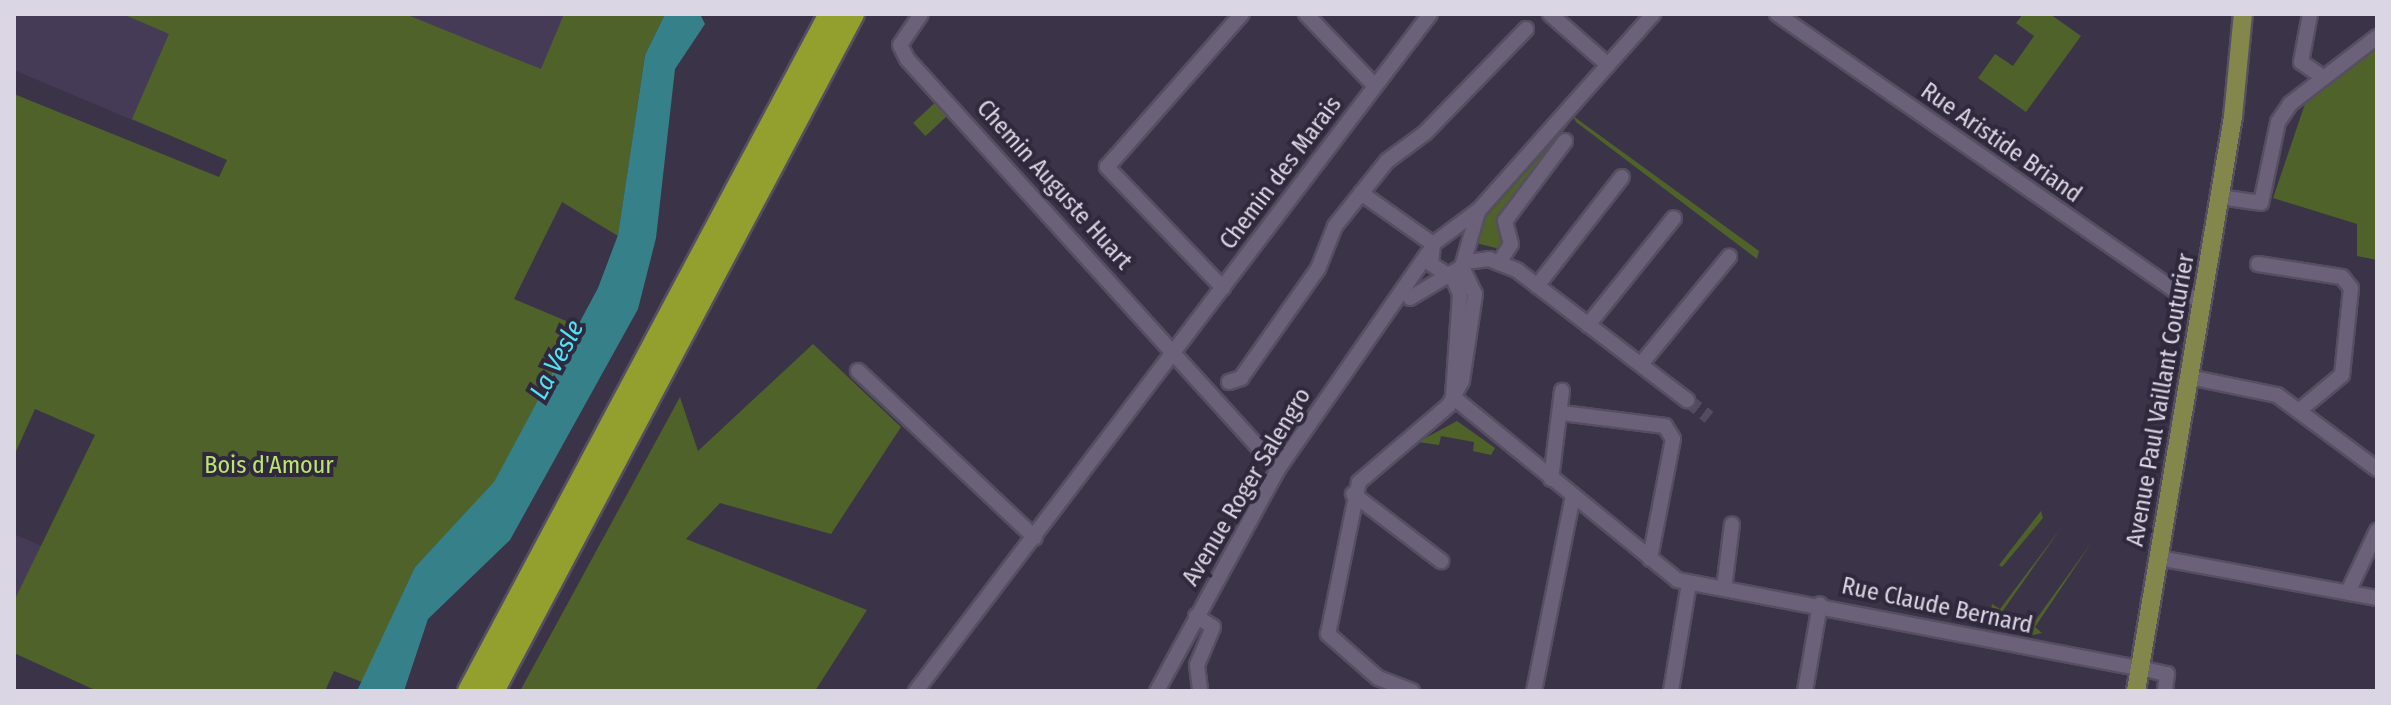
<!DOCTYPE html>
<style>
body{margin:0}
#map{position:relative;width:2391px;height:705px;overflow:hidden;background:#3b3348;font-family:"Fira Sans Condensed",sans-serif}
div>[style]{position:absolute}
.built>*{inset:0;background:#463b57}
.green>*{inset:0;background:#4f6229;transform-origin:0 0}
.water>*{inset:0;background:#368089}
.minor-tunnel>*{height:14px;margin-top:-7px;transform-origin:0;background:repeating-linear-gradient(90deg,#534b5f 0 14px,transparent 0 21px)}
.roads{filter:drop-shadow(2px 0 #564f61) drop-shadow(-2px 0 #564f61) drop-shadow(0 2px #564f61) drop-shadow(0 -2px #564f61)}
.minor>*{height:14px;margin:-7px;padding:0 7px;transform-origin:7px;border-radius:7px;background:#6b627a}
.major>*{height:18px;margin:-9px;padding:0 9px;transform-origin:9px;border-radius:9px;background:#84874c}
.highway>*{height:22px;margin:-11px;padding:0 11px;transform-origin:11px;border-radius:11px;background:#94a02e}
span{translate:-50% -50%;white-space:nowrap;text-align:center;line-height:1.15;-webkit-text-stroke:8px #30293e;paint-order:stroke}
.street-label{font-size:24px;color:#dbd6e4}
.park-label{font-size:24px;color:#bbe56f}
.water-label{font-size:26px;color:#52e2f3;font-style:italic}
.frame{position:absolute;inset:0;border:16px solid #dbd6e4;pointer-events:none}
</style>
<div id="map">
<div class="built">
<i style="clip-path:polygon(14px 14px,289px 14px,198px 49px,163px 133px,14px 70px)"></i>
<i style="clip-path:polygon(395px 14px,585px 14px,541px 74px)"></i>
<i style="clip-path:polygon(14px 534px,55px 552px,14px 646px)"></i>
</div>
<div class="green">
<i style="clip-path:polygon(123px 14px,405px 14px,541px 69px,564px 14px,665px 14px,645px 55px,618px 236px,562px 202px,514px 299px,578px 326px,494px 483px,415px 567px,362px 682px,334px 671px,325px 691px,97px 691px,14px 653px,14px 601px,95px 435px,35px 409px,14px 456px,14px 94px,219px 177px,227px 160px,132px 119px,169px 34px)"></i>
<i style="clip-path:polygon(2023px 14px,2050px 14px,2081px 36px,2026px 112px,1978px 78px,1995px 54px,2013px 66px,2034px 36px,2016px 23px)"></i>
<i style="clip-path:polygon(2377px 46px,2377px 260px,2357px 256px,2357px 224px,2273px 198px,2307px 98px)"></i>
<i style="left:941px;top:97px;width:18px;height:38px;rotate:47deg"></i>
<i style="clip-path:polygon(1573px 116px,1759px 251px,1757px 259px,1576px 122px)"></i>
<i style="clip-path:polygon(1571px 121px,1502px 213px,1504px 250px,1476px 243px,1479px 225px)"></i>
<i style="clip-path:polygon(813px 344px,901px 427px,831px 534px,720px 503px,686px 539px,867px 610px,815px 691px,520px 691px,680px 397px,698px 451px)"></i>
<i style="clip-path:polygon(1457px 421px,1495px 448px,1491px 455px,1473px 451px,1474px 442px,1441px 436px,1439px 445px,1418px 442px)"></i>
<i style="clip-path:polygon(2041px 511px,2043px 518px,2002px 567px,1999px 565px)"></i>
<i style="clip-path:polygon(2061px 528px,2002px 612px,2011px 618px,1990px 616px,1992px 604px,2000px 609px)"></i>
<i style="clip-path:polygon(2092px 542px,2035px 627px,2042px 633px,2028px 636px,2020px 626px,2025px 620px,2032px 625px)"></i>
</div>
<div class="water">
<i style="clip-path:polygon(665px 14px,700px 14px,705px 24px,675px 69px,656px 238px,638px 309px,510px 540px,428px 619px,404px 691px,357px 691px,415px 567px,494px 482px,598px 288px,618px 235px,645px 55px)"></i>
</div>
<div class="minor-tunnel">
<i style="left:1687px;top:400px;width:28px;rotate:38deg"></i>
</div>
<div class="roads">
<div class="minor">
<i style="left:921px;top:14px;width:37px;rotate:124deg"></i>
<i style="left:900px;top:45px;width:16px;rotate:63deg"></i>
<i style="left:907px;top:59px;width:553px;rotate:47.86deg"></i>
<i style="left:1306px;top:14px;width:98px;rotate:46.2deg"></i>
<i style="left:1550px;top:14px;width:77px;rotate:41.3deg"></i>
<i style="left:1777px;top:14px;width:492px;rotate:34.8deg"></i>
<i style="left:2181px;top:295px;width:22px;rotate:10deg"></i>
<i style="left:2310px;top:14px;width:49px;rotate:100.6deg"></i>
<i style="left:2301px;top:62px;width:28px;rotate:35deg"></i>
<i style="left:1361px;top:193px;width:88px;rotate:35.3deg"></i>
<i style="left:2220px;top:197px;width:41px;rotate:8.3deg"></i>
<i style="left:2261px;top:203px;width:83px;rotate:-78.1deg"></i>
<i style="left:2278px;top:122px;width:22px;rotate:-56deg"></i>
<i style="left:2290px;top:104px;width:110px;rotate:-37.6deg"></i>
<i style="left:1465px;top:262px;width:24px;rotate:-7deg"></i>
<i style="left:1489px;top:259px;width:31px;rotate:22deg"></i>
<i style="left:1518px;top:271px;width:213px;rotate:37.4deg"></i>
<i style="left:1499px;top:263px;width:22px;rotate:-58deg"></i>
<i style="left:1511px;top:244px;width:24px;rotate:-105deg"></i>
<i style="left:1505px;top:221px;width:100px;rotate:-53.1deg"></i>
<i style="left:2258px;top:264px;width:85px;rotate:8.8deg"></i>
<i style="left:2342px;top:277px;width:14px;rotate:51deg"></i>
<i style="left:2351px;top:288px;width:87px;rotate:95.9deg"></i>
<i style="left:2342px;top:375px;width:55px;rotate:140.2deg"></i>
<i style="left:1451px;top:273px;width:23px;rotate:67deg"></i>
<i style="left:1460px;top:294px;width:103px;rotate:93.9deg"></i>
<i style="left:1453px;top:397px;width:289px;rotate:39.2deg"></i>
<i style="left:1677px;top:580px;width:471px;rotate:10.8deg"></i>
<i style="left:2140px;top:668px;width:28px;rotate:13deg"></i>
<i style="left:2167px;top:674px;width:17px;rotate:97deg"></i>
<i style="left:1446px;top:274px;width:18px;rotate:-146deg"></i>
<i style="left:1431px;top:264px;width:20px;rotate:-84deg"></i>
<i style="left:1433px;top:244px;width:59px;rotate:-36.7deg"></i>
<i style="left:1480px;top:209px;width:261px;rotate:-48.4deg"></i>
<i style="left:1537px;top:286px;width:138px;rotate:-52.1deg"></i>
<i style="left:1223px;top:288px;width:168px;rotate:-133.8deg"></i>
<i style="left:1107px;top:167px;width:204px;rotate:-48.6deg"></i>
<i style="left:1410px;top:298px;width:61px;rotate:-30.8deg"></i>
<i style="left:1462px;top:267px;width:57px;rotate:-73.8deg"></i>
<i style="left:1588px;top:325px;width:137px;rotate:-51.2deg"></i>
<i style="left:1641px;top:364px;width:139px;rotate:-50.6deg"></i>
<i style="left:858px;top:371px;width:243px;rotate:43.3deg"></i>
<i style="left:2189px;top:377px;width:90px;rotate:11.6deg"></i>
<i style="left:2277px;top:395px;width:124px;rotate:36.5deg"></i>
<i style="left:1229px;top:382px;width:13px;rotate:-18deg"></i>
<i style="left:1241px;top:378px;width:133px;rotate:-54.8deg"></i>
<i style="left:1318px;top:269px;width:46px;rotate:-68.4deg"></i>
<i style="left:1335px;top:226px;width:83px;rotate:-51.3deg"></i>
<i style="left:1387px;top:161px;width:47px;rotate:-36.4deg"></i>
<i style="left:1425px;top:133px;width:145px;rotate:-45.8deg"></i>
<i style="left:1562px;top:413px;width:104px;rotate:7.2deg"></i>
<i style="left:1665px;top:426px;width:15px;rotate:58deg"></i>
<i style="left:1673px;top:439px;width:122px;rotate:100.9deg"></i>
<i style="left:1551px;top:479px;width:89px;rotate:-82.9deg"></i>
<i style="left:1353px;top:494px;width:111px;rotate:37.3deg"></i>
<i style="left:2159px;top:558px;width:222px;rotate:10.4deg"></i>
<i style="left:1724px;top:589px;width:65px;rotate:-83deg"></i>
<i style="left:2348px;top:592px;width:68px;rotate:-64.6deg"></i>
<i style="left:1196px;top:616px;width:20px;rotate:33deg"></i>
<i style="left:1213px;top:627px;width:41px;rotate:112.8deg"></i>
<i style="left:1197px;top:665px;width:26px;rotate:83deg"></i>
<i style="left:916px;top:691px;width:850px;rotate:-52.79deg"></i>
<i style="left:1157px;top:691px;width:253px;rotate:-61.4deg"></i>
<i style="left:1278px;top:469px;width:264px;rotate:-55.2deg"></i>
<i style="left:1412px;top:691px;width:36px;rotate:-159deg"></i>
<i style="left:1378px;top:678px;width:67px;rotate:-138.7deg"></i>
<i style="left:1328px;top:634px;width:155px;rotate:-78.5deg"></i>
<i style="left:1359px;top:482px;width:118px;rotate:-40.5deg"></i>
<i style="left:1449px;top:405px;width:27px;rotate:-62deg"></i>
<i style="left:1462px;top:381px;width:88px;rotate:-81.5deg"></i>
<i style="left:1475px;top:294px;width:30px;rotate:-116deg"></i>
<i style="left:1534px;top:691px;width:199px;rotate:-78.7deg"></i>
<i style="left:1671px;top:691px;width:109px;rotate:-80.5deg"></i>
<i style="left:1805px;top:691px;width:88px;rotate:-80.2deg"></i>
</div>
<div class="major">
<i style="left:2136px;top:691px;width:582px;rotate:-80.41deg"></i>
<i style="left:2233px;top:117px;width:103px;rotate:-84.5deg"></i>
</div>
<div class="highway">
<i style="left:469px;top:691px;width:767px;rotate:-61.93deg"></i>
<i style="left:493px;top:691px;width:767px;rotate:-62deg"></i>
</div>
</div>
<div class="street-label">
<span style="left:2001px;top:143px;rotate:35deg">Rue Aristide Briand</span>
<span style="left:1281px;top:173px;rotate:-53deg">Chemin des Marais</span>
<span style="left:1054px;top:185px;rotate:48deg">Chemin Auguste Huart</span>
<span style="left:2161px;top:400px;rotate:-80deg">Avenue Paul Vaillant Couturier</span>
<span style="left:1247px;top:487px;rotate:-59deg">Avenue Roger Salengro</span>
<span style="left:1937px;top:606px;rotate:12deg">Rue Claude Bernard</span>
</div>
<div class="park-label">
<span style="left:269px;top:466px">Bois d'Amour</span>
</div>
<div class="water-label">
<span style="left:557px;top:360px;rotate:-62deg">La Vesle</span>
</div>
<div class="frame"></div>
</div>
